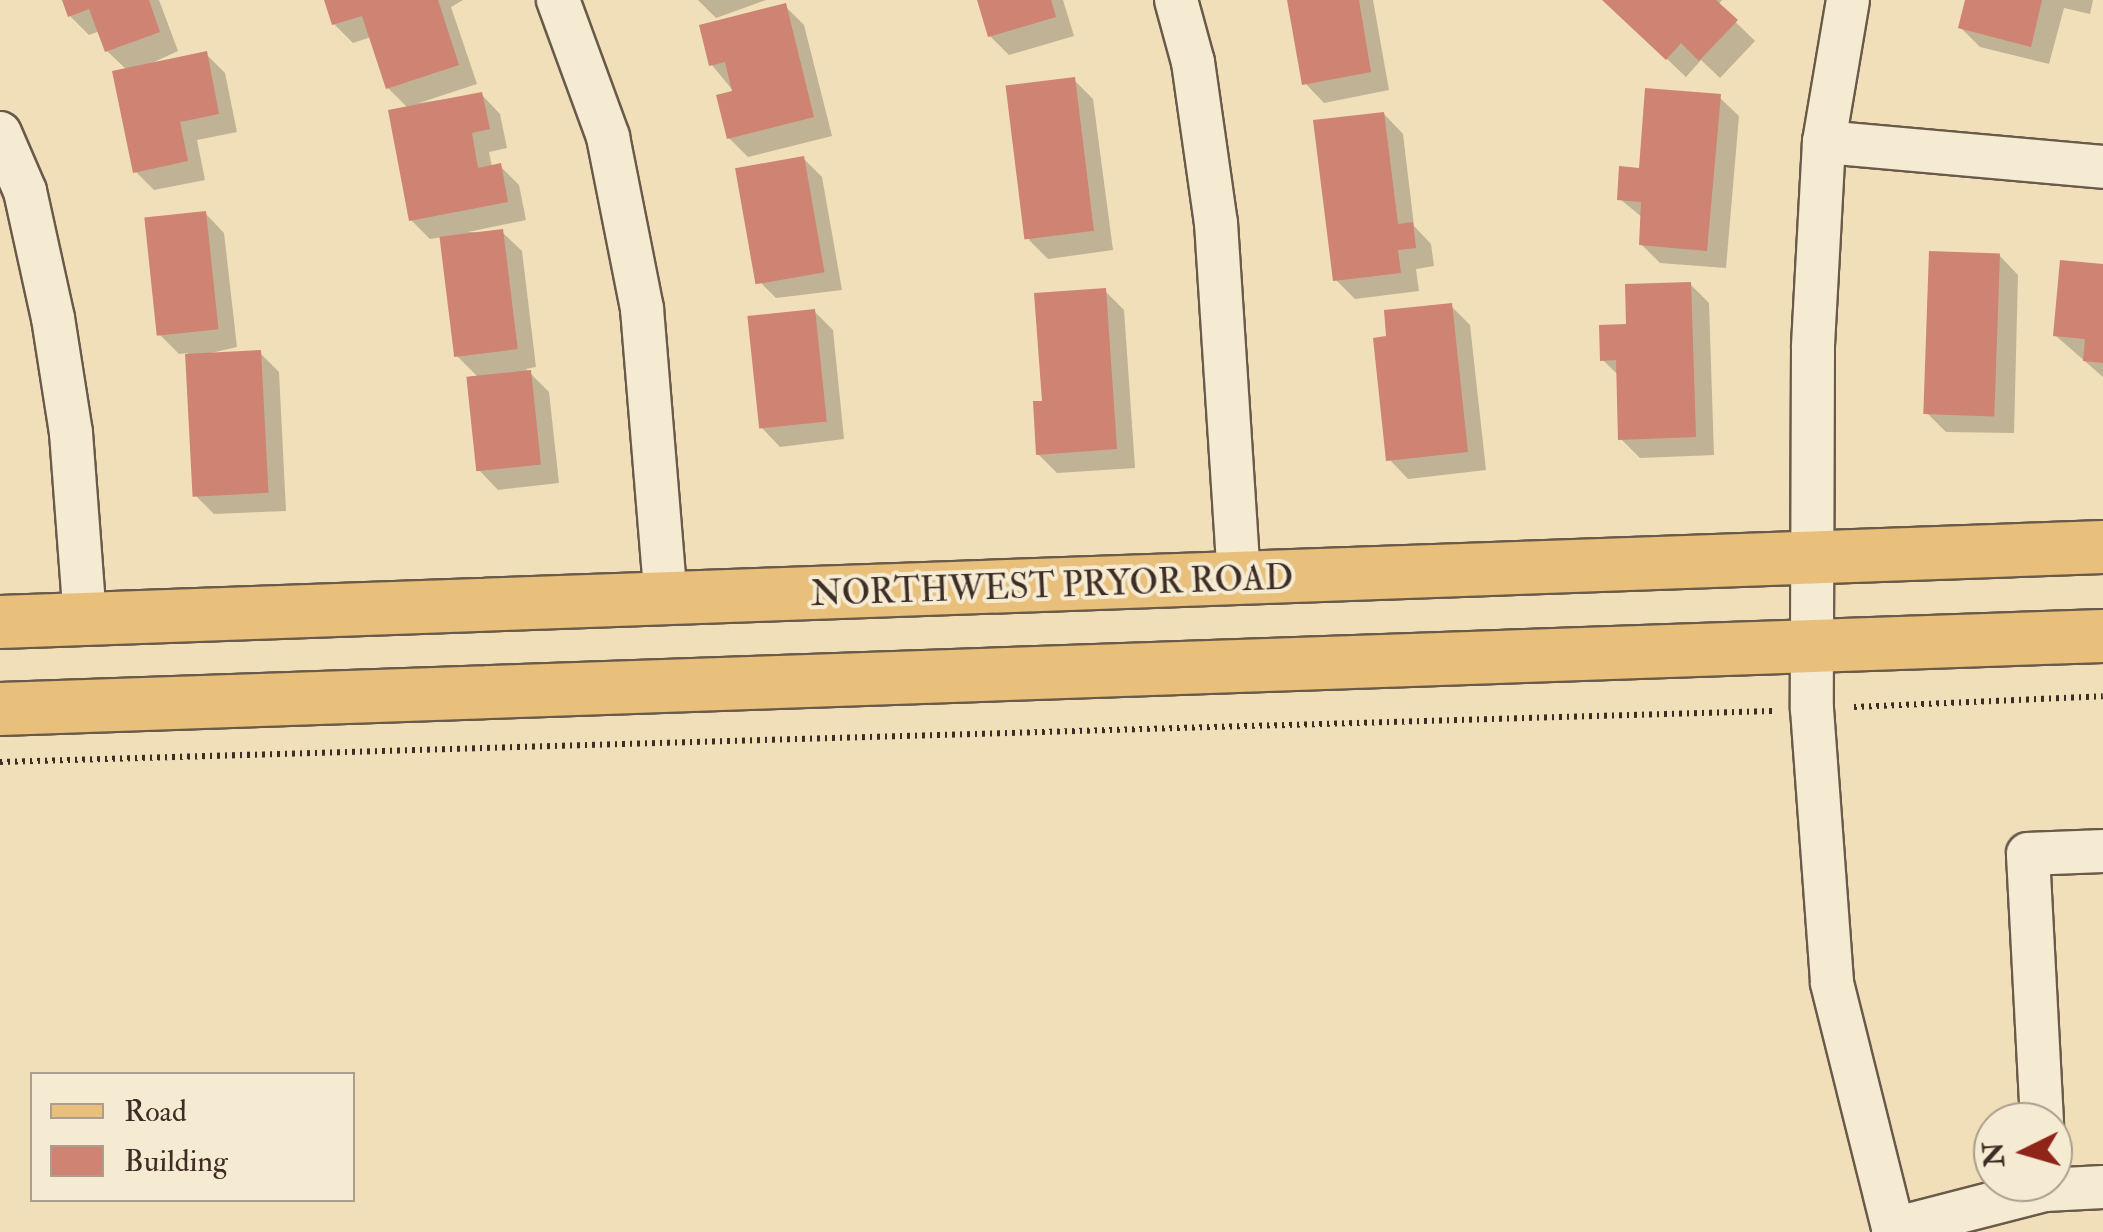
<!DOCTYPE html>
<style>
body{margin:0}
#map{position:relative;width:2103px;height:1232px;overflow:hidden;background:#f0dfb9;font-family:"IM FELL Double Pica",serif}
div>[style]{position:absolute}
.shadow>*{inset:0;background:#0003}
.building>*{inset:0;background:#ce8373;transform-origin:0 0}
.path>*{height:6px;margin-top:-3px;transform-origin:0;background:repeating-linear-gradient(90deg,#3e2d25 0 2.5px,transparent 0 7.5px)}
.roads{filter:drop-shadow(2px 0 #6a5a4a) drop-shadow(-2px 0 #6a5a4a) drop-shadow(0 2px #6a5a4a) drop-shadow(0 -2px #6a5a4a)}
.minor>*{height:42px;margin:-21px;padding:0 21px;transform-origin:21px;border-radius:21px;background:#f5ead2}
.major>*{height:52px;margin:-26px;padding:0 26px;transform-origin:26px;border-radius:26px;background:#e8c07c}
span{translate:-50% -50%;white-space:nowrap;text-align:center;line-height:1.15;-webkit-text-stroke:8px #f5ead2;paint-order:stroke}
.street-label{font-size:35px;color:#3e2d25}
.legend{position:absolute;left:30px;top:1072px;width:325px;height:130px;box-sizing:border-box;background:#f5ead2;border:2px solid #ac9e8d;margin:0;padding:12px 18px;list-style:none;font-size:30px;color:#3e2d25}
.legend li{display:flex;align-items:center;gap:20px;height:50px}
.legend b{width:50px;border:2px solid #ac9e8d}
.north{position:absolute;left:1973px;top:1102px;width:100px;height:100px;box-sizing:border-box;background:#f5ead2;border:2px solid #ac9e8d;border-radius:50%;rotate:265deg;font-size:28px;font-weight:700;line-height:40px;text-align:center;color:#3e2d25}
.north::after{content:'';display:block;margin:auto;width:35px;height:45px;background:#8f2418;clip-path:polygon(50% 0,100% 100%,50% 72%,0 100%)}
</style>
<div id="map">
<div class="shadow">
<i style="clip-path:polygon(65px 0,159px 0,178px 51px,143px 67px,206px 54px,225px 73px,237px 132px,197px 140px,205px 180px,154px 190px,135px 171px,127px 70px,107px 51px,100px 31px,89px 35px,70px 16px)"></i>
<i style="clip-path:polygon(326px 0,463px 0,451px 7px,477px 84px,419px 103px,481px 94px,500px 114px,507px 148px,489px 152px,492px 167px,500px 166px,519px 185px,526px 220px,468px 232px,502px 232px,522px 251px,536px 367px,526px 369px,549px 392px,559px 483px,498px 490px,479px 470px,479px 378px,457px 356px,443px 237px,430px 239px,411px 220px,409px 109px,388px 88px,371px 37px,353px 43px,334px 24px)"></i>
<i style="clip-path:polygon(698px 0,766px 0,716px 18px)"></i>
<i style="clip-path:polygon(980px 0,1063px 0,1074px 36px,1009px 55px,990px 36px)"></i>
<i style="clip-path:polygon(1290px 0,1373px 0,1389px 90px,1324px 103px,1305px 83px)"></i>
<i style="clip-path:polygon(1605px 0,1722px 0,1718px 5px,1755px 41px,1720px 78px,1701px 60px,1686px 77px)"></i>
<i style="clip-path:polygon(1968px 0,2093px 0,2090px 14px,2064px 8px,2049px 64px,1980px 47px,1961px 28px)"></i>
<i style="clip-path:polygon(785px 6px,804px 25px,832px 136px,748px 157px,729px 138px,735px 93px,711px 64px)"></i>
<i style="clip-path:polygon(1074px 80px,1093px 99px,1113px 250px,1048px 259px,1029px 240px)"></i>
<i style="clip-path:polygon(1719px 97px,1739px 116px,1726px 268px,1660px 263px,1641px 244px,1643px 218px,1620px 199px)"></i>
<i style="clip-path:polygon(1384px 114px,1403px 134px,1414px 226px,1431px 244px,1434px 266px,1416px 269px,1419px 291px,1355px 299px,1336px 280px)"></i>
<i style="clip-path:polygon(803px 158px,822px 177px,842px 290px,776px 298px,757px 279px)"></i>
<i style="clip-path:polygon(205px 213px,224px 233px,237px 347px,198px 356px,260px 353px,279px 372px,286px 511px,214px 514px,195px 495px,188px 353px,179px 354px,160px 335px)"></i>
<i style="clip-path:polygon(1999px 255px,2018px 275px,2014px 433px,1946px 432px,1927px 413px)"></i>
<i style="clip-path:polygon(2103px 267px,2103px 377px,2056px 336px)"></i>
<i style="clip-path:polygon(1690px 284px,1709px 303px,1714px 455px,1640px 458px,1621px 439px,1619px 376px,1603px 360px,1629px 326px)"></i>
<i style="clip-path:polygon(1105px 291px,1124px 310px,1135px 468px,1057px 473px,1038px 454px,1045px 403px)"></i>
<i style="clip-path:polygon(1451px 306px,1470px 325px,1486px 470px,1408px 479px,1389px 459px,1389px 339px)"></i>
<i style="clip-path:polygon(814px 311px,833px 330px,844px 439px,780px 447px,761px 427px)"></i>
</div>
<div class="building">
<i style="clip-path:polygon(62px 0,149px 0,160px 32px,105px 52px,89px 9px,68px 17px)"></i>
<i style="clip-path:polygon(324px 0,438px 0,459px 65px,386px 89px,362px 16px,332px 25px)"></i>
<i style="clip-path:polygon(977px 0,1051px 0,1056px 17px,988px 37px)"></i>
<i style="clip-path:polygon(1287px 0,1359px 0,1371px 72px,1302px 85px)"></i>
<i style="clip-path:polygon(1602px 0,1716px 0,1738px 20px,1699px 61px,1681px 43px,1666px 60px)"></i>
<i style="clip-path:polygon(1965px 0,2042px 0,2031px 47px,1958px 28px)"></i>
<i style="clip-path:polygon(786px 3px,814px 117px,727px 139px,716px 95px,732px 91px,725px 62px,709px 66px,699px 25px)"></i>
<i style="clip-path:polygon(207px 51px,219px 114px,180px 122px,188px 161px,133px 173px,112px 71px)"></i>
<i style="left:1075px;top:77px;width:155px;height:70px;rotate:83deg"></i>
<i style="clip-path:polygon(1645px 88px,1721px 94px,1707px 251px,1639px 245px,1641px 202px,1617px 200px,1619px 166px,1639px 168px)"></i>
<i style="clip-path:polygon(482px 92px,490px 129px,472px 133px,478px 168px,501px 163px,508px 202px,409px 221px,388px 110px)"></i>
<i style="clip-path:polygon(1384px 112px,1398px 224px,1413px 222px,1416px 248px,1398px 250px,1401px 273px,1333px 281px,1313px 120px)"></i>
<i style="left:804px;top:156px;width:118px;height:70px;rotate:80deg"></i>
<i style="left:206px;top:211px;width:119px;height:62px;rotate:84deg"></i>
<i style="left:503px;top:229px;width:121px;height:64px;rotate:83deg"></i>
<i style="left:1929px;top:251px;width:71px;height:163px;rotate:2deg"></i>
<i style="clip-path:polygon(2060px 260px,2103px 264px,2103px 363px,2083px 361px,2085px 339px,2053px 336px)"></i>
<i style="clip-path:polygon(1691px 282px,1696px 437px,1618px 440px,1616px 360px,1600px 361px,1599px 325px,1626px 324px,1625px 284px)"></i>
<i style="clip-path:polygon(1106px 288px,1117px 449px,1036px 455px,1033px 401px,1042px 401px,1034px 293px)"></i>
<i style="clip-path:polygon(1452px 303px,1468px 452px,1386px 461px,1373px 338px,1386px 336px,1384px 310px)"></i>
<i style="left:815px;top:309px;width:113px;height:68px;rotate:84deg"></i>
<i style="left:261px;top:350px;width:143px;height:76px;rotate:87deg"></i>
<i style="left:531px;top:370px;width:95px;height:65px;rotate:84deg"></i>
</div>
<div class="path">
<i style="left:1854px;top:707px;width:249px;rotate:-2.5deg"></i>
<i style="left:0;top:762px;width:1773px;rotate:-1.65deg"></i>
</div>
<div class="roads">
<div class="minor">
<i style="left:558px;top:0;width:146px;rotate:69.9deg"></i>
<i style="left:608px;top:137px;width:175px;rotate:78.8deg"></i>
<i style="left:642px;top:309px;width:292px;rotate:85.3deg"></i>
<i style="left:1176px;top:0;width:64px;rotate:74.7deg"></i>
<i style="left:1193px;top:62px;width:163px;rotate:81.9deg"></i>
<i style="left:1216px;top:223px;width:356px;rotate:86.3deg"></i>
<i style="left:1848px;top:0;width:144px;rotate:99.6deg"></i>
<i style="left:1824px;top:142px;width:206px;rotate:93.1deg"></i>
<i style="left:1813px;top:348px;width:361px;rotate:90.2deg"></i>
<i style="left:1812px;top:709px;width:275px;rotate:85.8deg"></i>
<i style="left:1832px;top:983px;width:257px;rotate:76deg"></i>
<i style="left:0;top:133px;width:63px;rotate:66.7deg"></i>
<i style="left:25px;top:191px;width:130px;rotate:77.6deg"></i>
<i style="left:53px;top:318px;width:116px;rotate:81.1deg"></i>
<i style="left:71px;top:433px;width:187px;rotate:85.7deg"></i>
<i style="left:1824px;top:142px;width:280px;rotate:5.1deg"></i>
<i style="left:2042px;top:1122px;width:268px;rotate:-93deg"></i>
<i style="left:2028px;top:854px;width:75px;rotate:-2.3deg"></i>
<i style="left:1893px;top:1229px;width:157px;rotate:-14.4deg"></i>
<i style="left:2045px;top:1190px;width:58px;rotate:-3deg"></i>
</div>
<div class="major">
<i style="left:0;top:622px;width:2104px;rotate:-2.04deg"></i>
<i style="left:0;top:709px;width:2104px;rotate:-1.99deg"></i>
</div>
</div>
<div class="street-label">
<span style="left:1052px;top:586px;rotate:-2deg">NORTHWEST PRYOR ROAD</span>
</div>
<ul class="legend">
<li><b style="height:12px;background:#e8c07c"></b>Road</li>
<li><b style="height:28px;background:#ce8373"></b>Building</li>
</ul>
<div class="north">N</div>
</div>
